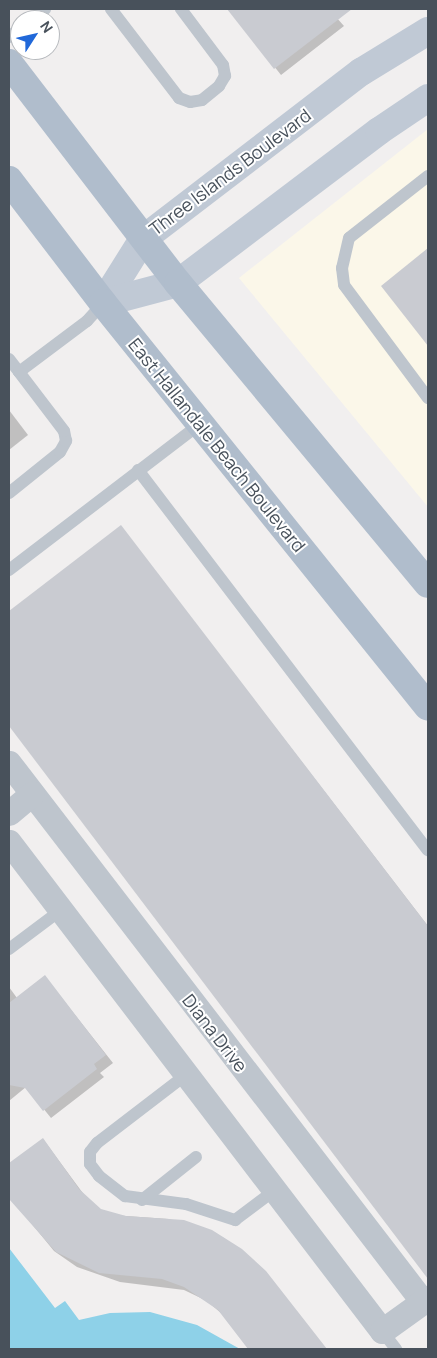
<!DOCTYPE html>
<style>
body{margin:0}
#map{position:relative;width:437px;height:1358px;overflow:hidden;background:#f1efef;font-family:Manrope,sans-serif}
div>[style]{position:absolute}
.commercial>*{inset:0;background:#fbf7e9}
.water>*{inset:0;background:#8ed1e8}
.shadow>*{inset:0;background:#0003}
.building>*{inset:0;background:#c9cbd1}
.lane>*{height:12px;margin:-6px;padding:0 6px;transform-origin:6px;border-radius:6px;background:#bec5cd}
.street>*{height:25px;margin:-12.5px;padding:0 12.5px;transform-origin:12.5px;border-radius:12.5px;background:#bec5cd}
.secondary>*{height:28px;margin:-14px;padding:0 14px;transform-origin:14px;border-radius:14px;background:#c0c9d5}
.primary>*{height:28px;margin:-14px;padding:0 14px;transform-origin:14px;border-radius:14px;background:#b0bdcc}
span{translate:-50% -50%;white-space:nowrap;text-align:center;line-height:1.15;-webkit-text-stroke:4px #fff;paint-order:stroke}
.street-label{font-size:18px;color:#48515b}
.frame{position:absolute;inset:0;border:10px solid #48515b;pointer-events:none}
.north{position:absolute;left:10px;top:10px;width:50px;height:50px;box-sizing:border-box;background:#fff;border:1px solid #b6b9bd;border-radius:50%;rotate:55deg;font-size:14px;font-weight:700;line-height:20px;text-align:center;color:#48515b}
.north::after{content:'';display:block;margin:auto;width:18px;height:22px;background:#2168d9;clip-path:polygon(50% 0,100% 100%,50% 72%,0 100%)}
</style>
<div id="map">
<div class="commercial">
<i style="clip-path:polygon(428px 129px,428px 507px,239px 278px)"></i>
</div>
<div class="water">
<i style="clip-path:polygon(9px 1248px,55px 1308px,65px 1301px,79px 1320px,110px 1313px,150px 1312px,197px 1325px,240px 1349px,9px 1349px)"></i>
</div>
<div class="shadow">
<i style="clip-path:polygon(229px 9px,346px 9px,336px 17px,344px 26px,281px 75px)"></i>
<i style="clip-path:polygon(428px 250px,428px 344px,382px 286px)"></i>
<i style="clip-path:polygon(9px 410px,28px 435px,9px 450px)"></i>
<i style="clip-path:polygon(121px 527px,428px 926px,428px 1277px,9px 724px,9px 613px)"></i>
<i style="clip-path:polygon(45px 977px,113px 1063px,100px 1073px,104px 1077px,51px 1118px,26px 1087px,9px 1101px,9px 987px,17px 998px)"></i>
<i style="clip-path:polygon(43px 1139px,85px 1196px,100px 1210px,112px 1215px,169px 1219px,224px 1238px,263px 1270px,326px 1349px,250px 1349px,222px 1314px,207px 1301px,184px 1290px,120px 1282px,77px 1267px,54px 1251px,9px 1196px,9px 1165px)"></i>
</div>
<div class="building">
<i style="clip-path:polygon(227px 9px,352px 9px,274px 69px)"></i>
<i style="clip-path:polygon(428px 248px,428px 346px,381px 286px)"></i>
<i style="clip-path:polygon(121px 525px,428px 926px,428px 1279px,9px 726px,9px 611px)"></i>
<i style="clip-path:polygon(45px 975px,106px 1055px,94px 1064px,97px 1069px,43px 1111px,25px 1088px,9px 1085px,9px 1003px)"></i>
<i style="clip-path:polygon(43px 1138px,79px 1189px,101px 1209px,126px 1216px,184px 1220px,212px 1230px,242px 1249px,266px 1271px,327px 1349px,248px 1349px,218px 1310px,184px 1287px,162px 1279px,99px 1273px,56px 1252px,9px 1199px,9px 1163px)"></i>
</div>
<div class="lane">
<i style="left:111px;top:9px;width:112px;rotate:52.6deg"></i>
<i style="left:179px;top:98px;width:12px;rotate:20deg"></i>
<i style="left:190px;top:102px;width:12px;rotate:-9deg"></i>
<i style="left:202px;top:100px;width:22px;rotate:-39deg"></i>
<i style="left:219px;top:86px;width:12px;rotate:-59deg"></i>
<i style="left:225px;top:76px;width:11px;rotate:-100deg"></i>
<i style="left:223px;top:65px;width:70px;rotate:-126.9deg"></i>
<i style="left:31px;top:20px;width:18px;rotate:-38deg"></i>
<i style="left:9px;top:37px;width:14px;rotate:-39deg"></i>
<i style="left:428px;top:176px;width:100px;rotate:141.9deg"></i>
<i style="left:349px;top:238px;width:31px;rotate:103deg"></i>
<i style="left:342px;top:268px;width:17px;rotate:83deg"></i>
<i style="left:344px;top:285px;width:141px;rotate:53.4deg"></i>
<i style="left:9px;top:359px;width:16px;rotate:52deg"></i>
<i style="left:19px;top:372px;width:85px;rotate:-36.9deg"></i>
<i style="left:87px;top:321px;width:24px;rotate:-48deg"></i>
<i style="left:138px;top:470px;width:478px;rotate:52.7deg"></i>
<i style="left:9px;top:493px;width:65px;rotate:-38.8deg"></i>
<i style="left:60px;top:452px;width:13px;rotate:-61deg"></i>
<i style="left:66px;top:441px;width:10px;rotate:-101deg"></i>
<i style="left:64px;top:431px;width:74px;rotate:-127.3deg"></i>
<i style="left:9px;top:570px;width:240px;rotate:-37.4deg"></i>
<i style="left:9px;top:949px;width:65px;rotate:-36.9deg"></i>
<i style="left:187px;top:1074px;width:113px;rotate:142.5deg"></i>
<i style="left:97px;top:1143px;width:11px;rotate:128deg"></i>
<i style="left:90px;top:1152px;width:12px;rotate:90deg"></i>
<i style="left:90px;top:1164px;width:15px;rotate:53deg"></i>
<i style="left:99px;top:1176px;width:33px;rotate:38deg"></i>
<i style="left:125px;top:1196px;width:62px;rotate:7.5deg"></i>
<i style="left:186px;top:1204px;width:52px;rotate:18.1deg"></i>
<i style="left:235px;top:1220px;width:50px;rotate:-36.9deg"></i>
<i style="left:142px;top:1200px;width:69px;rotate:-38.5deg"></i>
<i style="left:382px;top:1331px;width:23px;rotate:52deg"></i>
</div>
<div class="street">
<i style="left:9px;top:763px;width:680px;rotate:52.47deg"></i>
<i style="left:9px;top:813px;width:30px;rotate:-40deg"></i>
<i style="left:9px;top:842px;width:615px;rotate:52.66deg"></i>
<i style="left:382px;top:1331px;width:57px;rotate:-35.7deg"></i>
</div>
<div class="secondary">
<i style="left:103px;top:303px;width:75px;rotate:-58deg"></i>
<i style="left:143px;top:239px;width:275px;rotate:-37.5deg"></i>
<i style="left:361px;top:72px;width:79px;rotate:-31.5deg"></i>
<i style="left:103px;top:303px;width:78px;rotate:-14.9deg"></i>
<i style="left:178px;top:283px;width:252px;rotate:-37.1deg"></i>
<i style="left:379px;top:131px;width:59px;rotate:-34deg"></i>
</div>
<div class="primary">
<i style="left:9px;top:63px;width:277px;rotate:52.5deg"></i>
<i style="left:178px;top:283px;width:391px;rotate:50.3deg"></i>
<i style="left:9px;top:180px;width:155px;rotate:52.6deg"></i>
<i style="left:103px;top:303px;width:518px;rotate:51.18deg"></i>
</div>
<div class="street-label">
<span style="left:230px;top:172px;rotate:-37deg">Three Islands Boulevard</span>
<span style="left:217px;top:445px;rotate:51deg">East Hallandale Beach Boulevard</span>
<span style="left:215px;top:1033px;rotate:52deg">Diana Drive</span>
</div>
<div class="frame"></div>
<div class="north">N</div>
</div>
